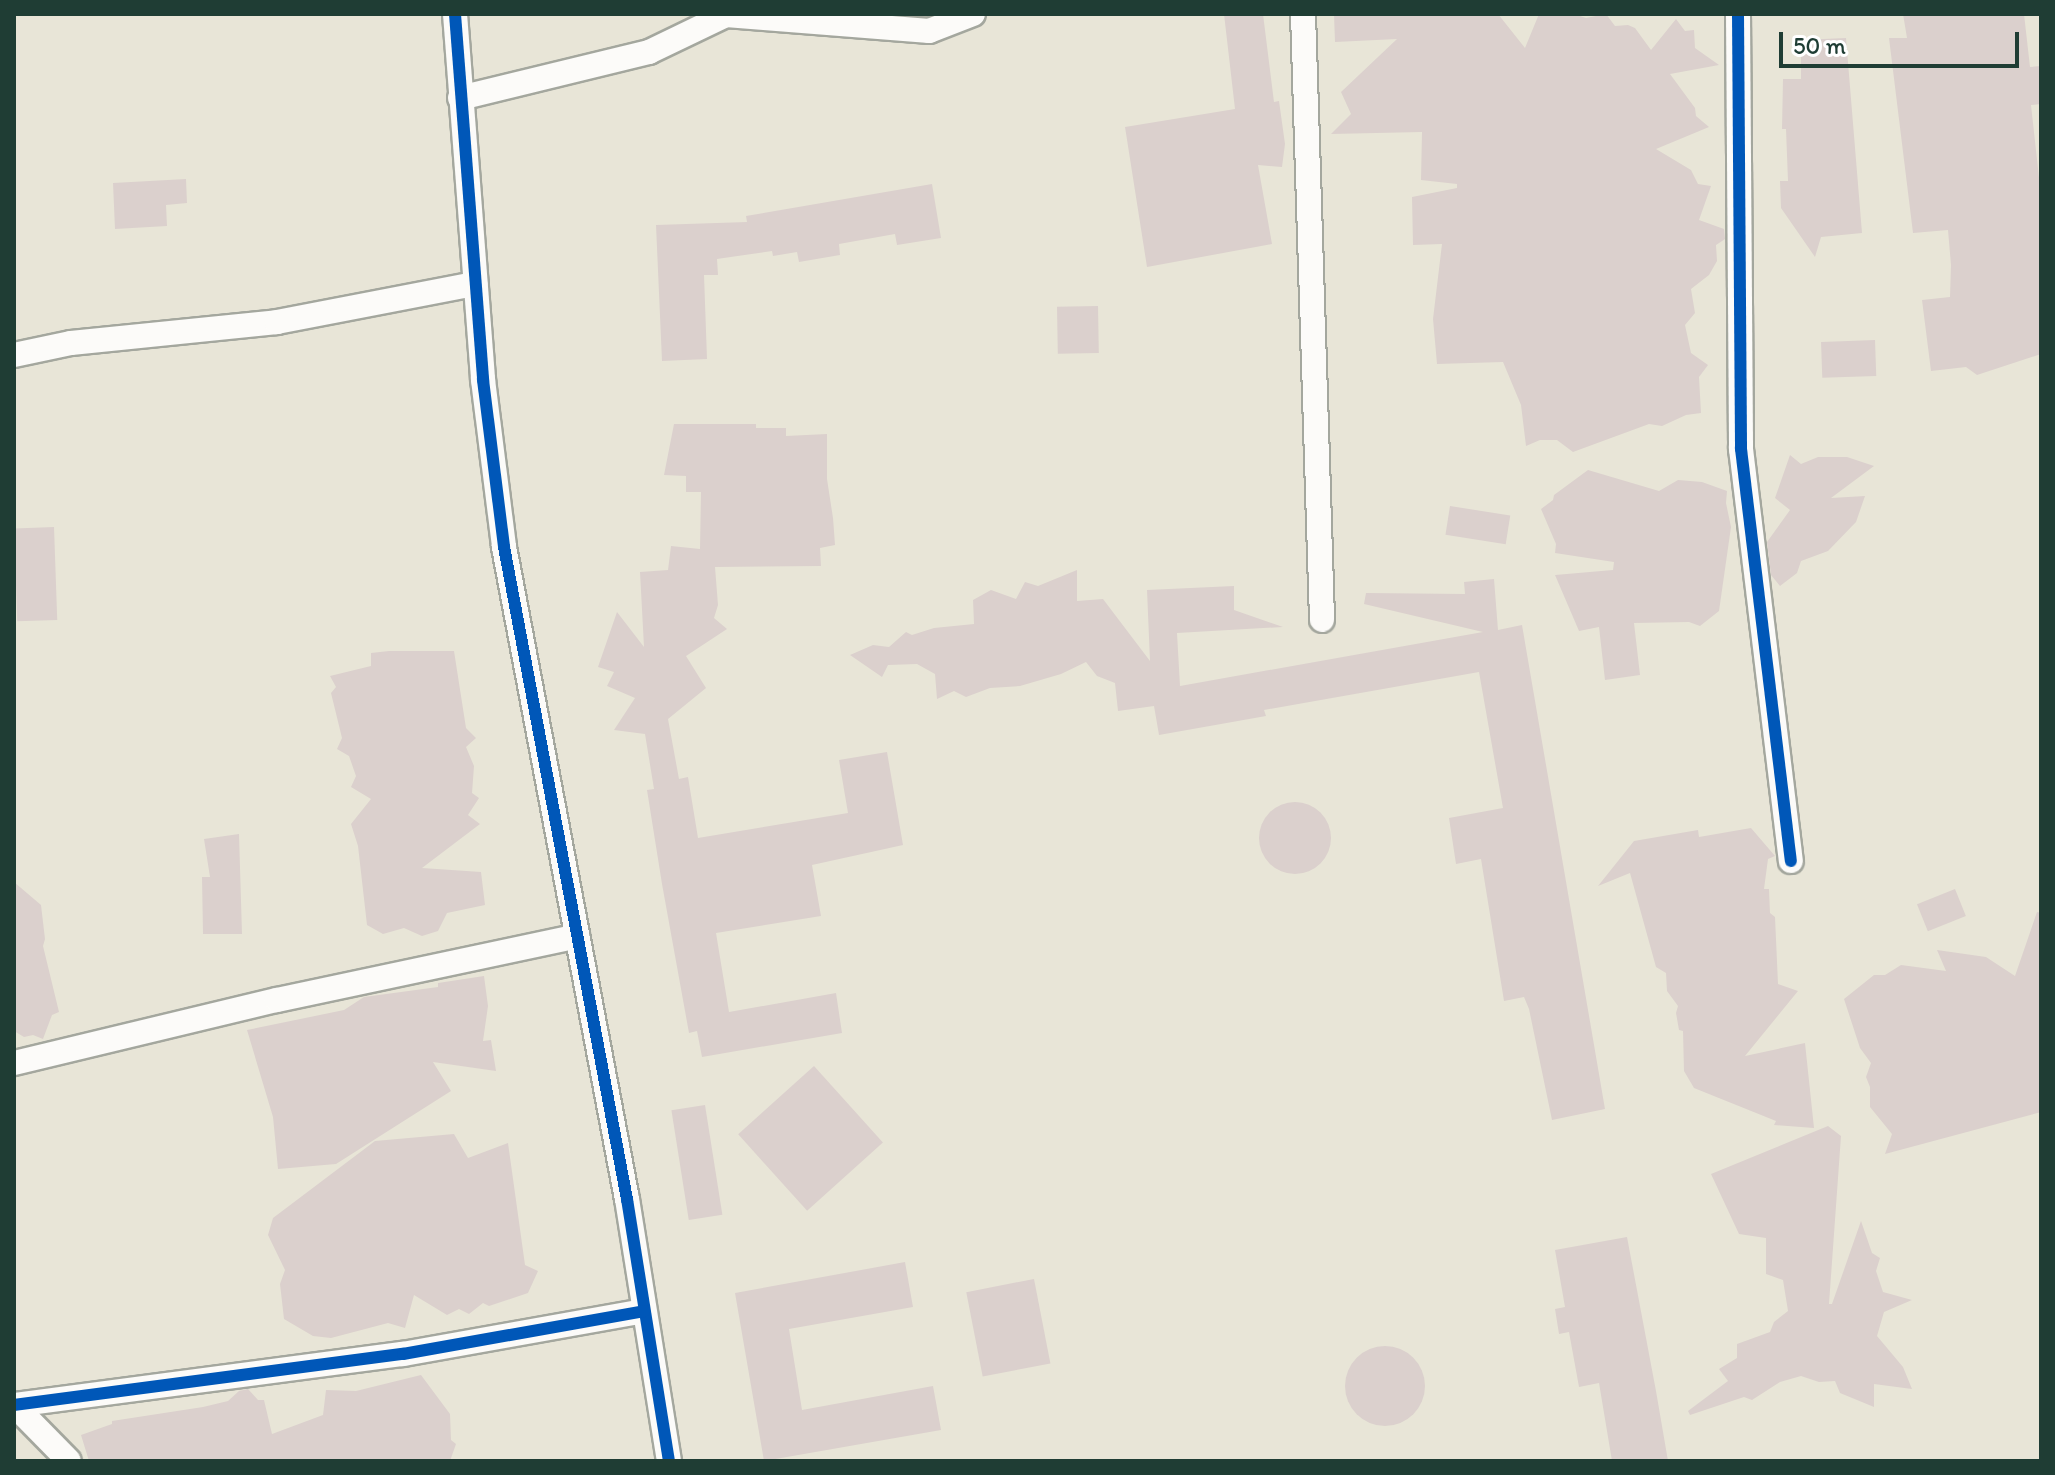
<!DOCTYPE html>
<style>
body{margin:0}
#map{position:relative;width:2055px;height:1475px;overflow:hidden;background:#e8e5d7;font-family:Itim,sans-serif}
div>[style]{position:absolute}
.building>*{inset:0;background:#dbd0cd;transform-origin:0 0}
.round{border-radius:50%}
.roads{filter:drop-shadow(2px 0 #a4a79e) drop-shadow(-2px 0 #a4a79e) drop-shadow(0 2px #a4a79e) drop-shadow(0 -2px #a4a79e)}
.street>*{height:24px;margin:-12px;padding:0 12px;transform-origin:12px;border-radius:12px;background:#fcfbf9}
.cycleway>*{height:12px;margin:-6px;padding:0 6px;transform-origin:6px;border-radius:6px;background:#0057b8}
span{translate:-50% -50%;white-space:nowrap;text-align:center;line-height:1.15;-webkit-text-stroke:7px #fff;paint-order:stroke}
.frame{position:absolute;inset:0;border:16px solid #1f3d34;pointer-events:none}
.scale{position:absolute;left:1779px;top:32px;width:240px;height:36px;box-sizing:border-box;border:4px solid #1f3d34;border-top:0;padding-left:10px;font-size:24px;line-height:28px;white-space:nowrap;color:#1f3d34;-webkit-text-stroke:6px #fff;paint-order:stroke}
</style>
<div id="map">
<div class="building">
<i style="clip-path:polygon(1224px 14px,1263px 14px,1274px 102px,1279px 101px,1285px 144px,1282px 167px,1258px 165px,1272px 244px,1147px 267px,1125px 127px,1235px 109px)"></i>
<i style="clip-path:polygon(1334px 14px,1498px 14px,1525px 48px,1539px 14px,1574px 14px,1586px 18px,1606px 14px,1615px 26px,1628px 25px,1635px 28px,1651px 50px,1676px 19px,1685px 31px,1694px 30px,1695px 48px,1719px 65px,1670px 74px,1695px 108px,1696px 116px,1709px 127px,1656px 149px,1691px 170px,1698px 184px,1711px 186px,1699px 220px,1724px 229px,1725px 239px,1716px 245px,1717px 261px,1709px 275px,1691px 289px,1695px 313px,1685px 325px,1691px 353px,1708px 365px,1699px 377px,1701px 413px,1686px 415px,1662px 426px,1649px 424px,1573px 452px,1557px 440px,1540px 440px,1526px 446px,1521px 405px,1503px 362px,1437px 364px,1433px 319px,1442px 244px,1413px 245px,1412px 197px,1457px 188px,1457px 184px,1421px 180px,1422px 132px,1331px 134px,1351px 114px,1341px 92px,1397px 39px,1335px 42px)"></i>
<i style="clip-path:polygon(1903px 14px,2024px 14px,2030px 67px,2041px 66px,2041px 104px,2031px 105px,2041px 196px,2041px 354px,1977px 375px,1966px 367px,1931px 371px,1922px 300px,1950px 297px,1951px 265px,1948px 230px,1913px 233px,1889px 38px,1907px 38px)"></i>
<i style="clip-path:polygon(1846px 38px,1862px 233px,1821px 237px,1815px 257px,1781px 208px,1780px 181px,1788px 181px,1786px 129px,1782px 129px,1783px 79px,1801px 79px,1801px 40px)"></i>
<i style="clip-path:polygon(186px 179px,187px 203px,166px 205px,167px 226px,115px 229px,113px 183px)"></i>
<i style="clip-path:polygon(932px 184px,941px 238px,897px 245px,895px 234px,839px 244px,840px 255px,799px 262px,797px 252px,773px 256px,772px 251px,717px 259px,718px 275px,704px 275px,707px 359px,662px 361px,656px 225px,747px 222px,746px 216px)"></i>
<i style="left:1098px;top:306px;width:47px;height:41px;rotate:89deg"></i>
<i style="left:1875px;top:340px;width:36px;height:54px;rotate:88deg"></i>
<i style="clip-path:polygon(674px 424px,756px 424px,756px 428px,786px 428px,786px 436px,827px 434px,827px 479px,833px 518px,835px 545px,820px 548px,821px 566px,715px 567px,718px 605px,714px 618px,727px 629px,686px 656px,706px 688px,668px 719px,679px 779px,688px 777px,698px 838px,848px 813px,839px 760px,887px 752px,903px 845px,812px 865px,821px 916px,716px 933px,729px 1012px,836px 993px,842px 1033px,702px 1057px,697px 1031px,689px 1033px,662px 884px,647px 790px,654px 789px,645px 734px,614px 730px,635px 698px,607px 686px,614px 672px,598px 667px,617px 612px,644px 647px,640px 572px,668px 570px,671px 546px,700px 549px,701px 492px,686px 492px,686px 476px,664px 475px)"></i>
<i style="clip-path:polygon(1790px 455px,1801px 464px,1818px 457px,1847px 457px,1874px 466px,1831px 498px,1865px 496px,1856px 522px,1828px 551px,1801px 561px,1797px 573px,1780px 586px,1771px 575px,1767px 542px,1790px 510px,1775px 498px)"></i>
<i style="clip-path:polygon(1588px 470px,1659px 491px,1678px 480px,1702px 482px,1727px 491px,1726px 503px,1731px 527px,1719px 611px,1700px 626px,1689px 622px,1634px 623px,1640px 675px,1605px 680px,1599px 627px,1579px 631px,1555px 575px,1613px 570px,1614px 562px,1555px 553px,1556px 544px,1541px 509px,1553px 500px,1554px 495px)"></i>
<i style="left:1450px;top:506px;width:61px;height:29px;rotate:9deg"></i>
<i style="left:54px;top:527px;width:93px;height:40px;rotate:88deg"></i>
<i style="clip-path:polygon(1077px 570px,1077px 601px,1103px 599px,1150px 661px,1147px 590px,1234px 586px,1234px 610px,1283px 627px,1177px 633px,1180px 686px,1483px 632px,1364px 604px,1366px 593px,1465px 594px,1464px 582px,1494px 579px,1498px 630px,1522px 625px,1605px 1109px,1552px 1120px,1529px 1009px,1524px 997px,1504px 1001px,1481px 859px,1456px 864px,1449px 818px,1503px 808px,1479px 672px,1264px 710px,1266px 716px,1159px 735px,1154px 706px,1118px 711px,1115px 683px,1097px 676px,1086px 662px,1061px 674px,1020px 686px,990px 688px,966px 697px,954px 691px,937px 699px,935px 674px,917px 664px,888px 665px,882px 677px,850px 655px,873px 645px,889px 647px,906px 632px,912px 635px,934px 628px,974px 624px,973px 600px,991px 590px,1016px 599px,1025px 582px,1038px 586px)"></i>
<i style="clip-path:polygon(389px 651px,454px 651px,466px 728px,476px 738px,466px 747px,474px 766px,472px 793px,479px 798px,468px 815px,480px 824px,422px 868px,481px 872px,485px 905px,447px 913px,438px 931px,422px 936px,404px 928px,383px 934px,367px 925px,358px 846px,351px 824px,371px 799px,351px 787px,356px 776px,349px 756px,337px 749px,342px 738px,331px 693px,336px 687px,330px 676px,371px 666px,371px 653px)"></i>
<i class="round" style="left:1259px;top:802px;width:72px;height:72px"></i>
<i style="clip-path:polygon(1751px 828px,1775px 856px,1768px 859px,1764px 889px,1769px 889px,1770px 913px,1775px 917px,1778px 984px,1798px 991px,1745px 1056px,1805px 1043px,1814px 1128px,1774px 1125px,1776px 1121px,1694px 1088px,1684px 1071px,1683px 1031px,1679px 1030px,1676px 1013px,1678px 1006px,1667px 991px,1666px 973px,1656px 967px,1630px 873px,1598px 886px,1634px 841px,1698px 830px,1699px 837px)"></i>
<i style="clip-path:polygon(239px 834px,242px 934px,203px 934px,202px 877px,210px 877px,204px 839px)"></i>
<i style="clip-path:polygon(14px 882px,41px 905px,45px 939px,43px 946px,59px 1012px,52px 1015px,43px 1039px,33px 1035px,24px 1037px,14px 1031px)"></i>
<i style="left:1955px;top:889px;width:29px;height:41px;rotate:68deg"></i>
<i style="clip-path:polygon(2037px 912px,2041px 913px,2041px 1112px,1885px 1154px,1892px 1134px,1870px 1107px,1870px 1087px,1866px 1077px,1871px 1063px,1860px 1048px,1844px 999px,1874px 975px,1885px 975px,1901px 965px,1946px 971px,1937px 950px,1986px 957px,2015px 976px)"></i>
<i style="clip-path:polygon(484px 976px,488px 1006px,483px 1041px,491px 1040px,496px 1071px,433px 1062px,451px 1091px,336px 1164px,278px 1169px,273px 1117px,247px 1030px,344px 1010px,364px 997px,438px 987px,438px 983px)"></i>
<i style="left:814px;top:1066px;width:103px;height:102px;rotate:48deg"></i>
<i style="left:705px;top:1105px;width:111px;height:34px;rotate:81deg"></i>
<i style="clip-path:polygon(1828px 1126px,1841px 1136px,1829px 1304px,1832px 1304px,1861px 1221px,1872px 1253px,1880px 1258px,1876px 1271px,1883px 1292px,1912px 1300px,1884px 1312px,1877px 1336px,1903px 1367px,1912px 1389px,1874px 1384px,1874px 1407px,1840px 1393px,1835px 1381px,1819px 1382px,1801px 1376px,1780px 1382px,1752px 1400px,1744px 1397px,1690px 1415px,1688px 1411px,1728px 1381px,1719px 1369px,1737px 1358px,1737px 1344px,1770px 1332px,1774px 1322px,1788px 1311px,1783px 1280px,1766px 1274px,1766px 1238px,1739px 1234px,1711px 1174px)"></i>
<i style="clip-path:polygon(454px 1134px,468px 1158px,508px 1143px,525px 1265px,538px 1271px,528px 1293px,489px 1306px,483px 1303px,469px 1314px,459px 1309px,447px 1315px,414px 1295px,405px 1328px,388px 1323px,331px 1338px,313px 1336px,284px 1319px,280px 1284px,285px 1270px,268px 1235px,273px 1218px,375px 1141px)"></i>
<i style="clip-path:polygon(1627px 1237px,1656px 1391px,1668px 1461px,1612px 1461px,1599px 1383px,1579px 1387px,1569px 1332px,1559px 1334px,1555px 1309px,1565px 1307px,1555px 1250px)"></i>
<i style="clip-path:polygon(905px 1262px,913px 1307px,789px 1329px,802px 1410px,933px 1386px,941px 1430px,764px 1461px,735px 1293px)"></i>
<i style="left:1034px;top:1279px;width:86px;height:69px;rotate:79deg"></i>
<i class="round" style="left:1345px;top:1346px;width:80px;height:80px"></i>
<i style="clip-path:polygon(421px 1375px,450px 1414px,451px 1440px,456px 1444px,450px 1461px,89px 1461px,81px 1435px,112px 1424px,112px 1421px,203px 1407px,228px 1401px,239px 1391px,248px 1389px,258px 1400px,264px 1400px,272px 1434px,323px 1415px,326px 1390px,356px 1391px)"></i>
</div>
<div class="roads">
<div class="street">
<i style="left:455px;top:14px;width:367px;rotate:85.6deg"></i>
<i style="left:483px;top:380px;width:168px;rotate:82.8deg"></i>
<i style="left:504px;top:547px;width:664px;rotate:79.32deg"></i>
<i style="left:627px;top:1199px;width:265px;rotate:80.9deg"></i>
<i style="left:1303px;top:14px;width:606px;rotate:88.2deg"></i>
<i style="left:1738px;top:14px;width:435px;rotate:89.6deg"></i>
<i style="left:1741px;top:449px;width:415px;rotate:83.1deg"></i>
<i style="left:460px;top:98px;width:195px;rotate:-13.7deg"></i>
<i style="left:649px;top:52px;width:85px;rotate:-25.7deg"></i>
<i style="left:726px;top:15px;width:204px;rotate:4.5deg"></i>
<i style="left:929px;top:31px;width:47px;rotate:-21.1deg"></i>
<i style="left:14px;top:355px;width:58px;rotate:-11.9deg"></i>
<i style="left:71px;top:343px;width:207px;rotate:-5.8deg"></i>
<i style="left:277px;top:322px;width:202px;rotate:-10.9deg"></i>
<i style="left:14px;top:1063px;width:270px;rotate:-13.5deg"></i>
<i style="left:277px;top:1000px;width:307px;rotate:-12deg"></i>
<i style="left:14px;top:1405px;width:392px;rotate:-7.5deg"></i>
<i style="left:403px;top:1354px;width:245px;rotate:-10.1deg"></i>
<i style="left:14px;top:1405px;width:78px;rotate:45.5deg"></i>
</div>
</div>
<div class="cycleway">
<i style="left:455px;top:14px;width:367px;rotate:85.6deg"></i>
<i style="left:483px;top:380px;width:168px;rotate:82.8deg"></i>
<i style="left:504px;top:547px;width:664px;rotate:79.32deg"></i>
<i style="left:627px;top:1199px;width:265px;rotate:80.9deg"></i>
<i style="left:1738px;top:14px;width:435px;rotate:89.6deg"></i>
<i style="left:1741px;top:449px;width:415px;rotate:83.1deg"></i>
<i style="left:14px;top:1405px;width:392px;rotate:-7.5deg"></i>
<i style="left:403px;top:1354px;width:245px;rotate:-10.1deg"></i>
</div>
<div class="frame"></div>
<div class="scale">50 m</div>
</div>
